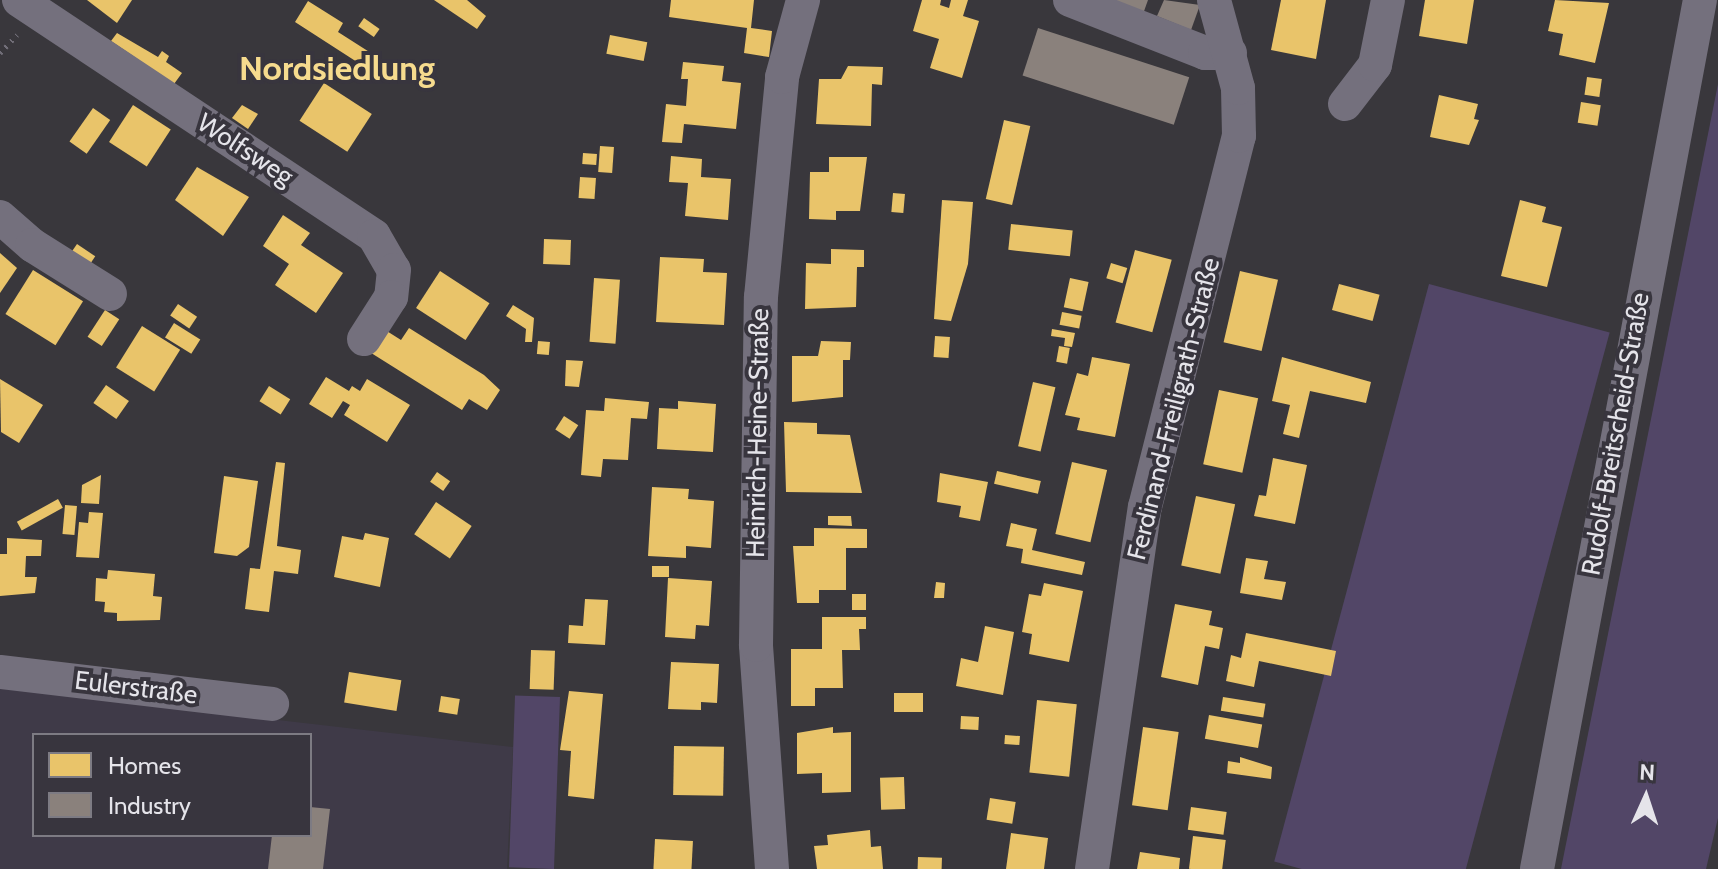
<!DOCTYPE html>
<meta charset="utf-8">
<style>
body{margin:0}
#map{position:relative;width:1718px;height:869px;overflow:hidden;background:#39373c;font-family:Cabin,sans-serif}
div>[style]{position:absolute}
.built>*{inset:0;background:#3f3a48}
.green>*{inset:0;background:#524667;transform-origin:0 0}
.homes>*{inset:0;background:#e9c46a;transform-origin:0 0}
.industry>*{inset:0;background:#8a817c;transform-origin:0 0}
.path>*{height:5px;margin-top:-2.5px;transform-origin:0;background:repeating-linear-gradient(90deg,#716e78 0 2px,transparent 0 8px)}
.minor>*{height:34px;margin:-17px;padding:0 17px;transform-origin:17px;border-radius:17px;background:#74707d}
span{translate:-50% -50%;white-space:nowrap;text-align:center;line-height:1.15;-webkit-text-stroke:8px #38353e;paint-order:stroke}
.street-label{font-size:26px;color:#e5e4ea}
.district-label{font-size:34px;color:#f6db8e;font-weight:700}
.legend{position:absolute;left:32px;top:733px;width:280px;height:104px;box-sizing:border-box;background:#38353e;border:2px solid #7d7b83;margin:0;padding:10px 14px;list-style:none;font-size:24px;color:#e5e4ea}
.legend li{display:flex;align-items:center;gap:16px;height:40px}
.legend b{width:40px;border:2px solid #7d7b83}
.north{position:absolute;left:1606px;top:757px;width:80px;height:80px;-webkit-text-stroke:6px #38353e;paint-order:stroke;rotate:3deg;font-size:22px;font-weight:700;line-height:32px;text-align:center;color:#e5e4ea}
.north::after{content:'';display:block;margin:auto;width:28px;height:36px;background:#e5e4ea;clip-path:polygon(50% 0,100% 100%,50% 72%,0 100%)}
</style>
<div id="map">
<div class="built">
<i style="clip-path:polygon(evenodd,0 688px,513px 747px,507px 869px,0 869px,0 688px,34px 735px,310px 735px,310px 835px,34px 835px,34px 735px)"></i>
</div>
<div class="green">
<i style="clip-path:polygon(1718px 84px,1718px 818px,1706px 869px,1561px 869px)"></i>
<i style="left:1429px;top:284px;width:187px;height:598px;rotate:15deg"></i>
<i style="left:560px;top:697px;width:172px;height:45px;rotate:92deg"></i>
</div>
<div class="homes">
<i style="clip-path:polygon(87px 0,132px 0,117px 23px)"></i>
<i style="clip-path:polygon(434px 0,467px 0,486px 16px,477px 29px)"></i>
<i style="clip-path:polygon(671px 0,754px 0,751px 28px,772px 31px,769px 57px,744px 53px,747px 28px,669px 17px)"></i>
<i style="clip-path:polygon(922px 0,941px 0,940px 5px,949px 8px,951px 0,968px 0,963px 16px,979px 21px,962px 78px,930px 68px,939px 39px,913px 31px)"></i>
<i style="clip-path:polygon(1281px 0,1326px 0,1316px 59px,1271px 50px)"></i>
<i style="clip-path:polygon(1425px 0,1474px 0,1467px 44px,1419px 36px)"></i>
<i style="clip-path:polygon(1555px 0,1609px 3px,1595px 63px,1559px 55px,1563px 34px,1548px 31px)"></i>
<i style="clip-path:polygon(308px 1px,343px 23px,338px 32px,396px 69px,388px 82px,295px 22px)"></i>
<i style="left:364px;top:18px;width:19px;height:10px;rotate:35deg"></i>
<i style="clip-path:polygon(117px 33px,158px 57px,162px 51px,169px 56px,166px 62px,182px 73px,174px 84px,111px 41px)"></i>
<i style="left:610px;top:35px;width:38px;height:19px;rotate:11deg"></i>
<i style="clip-path:polygon(683px 62px,724px 66px,722px 81px,741px 83px,736px 129px,684px 124px,682px 143px,662px 142px,666px 104px,686px 106px,688px 79px,681px 79px)"></i>
<i style="clip-path:polygon(848px 66px,883px 67px,882px 85px,872px 84px,871px 126px,816px 124px,819px 79px,841px 79px)"></i>
<i style="left:1587px;top:77px;width:15px;height:18px;rotate:8deg"></i>
<i style="left:324px;top:83px;width:57px;height:45px;rotate:33deg"></i>
<i style="clip-path:polygon(1439px 95px,1478px 104px,1474px 119px,1479px 120px,1469px 145px,1430px 137px)"></i>
<i style="left:1581px;top:102px;width:20px;height:21px;rotate:9deg"></i>
<i style="left:133px;top:105px;width:45px;height:44px;rotate:33deg"></i>
<i style="clip-path:polygon(242px 105px,258px 114px,248px 129px,232px 118px)"></i>
<i style="left:93px;top:108px;width:21px;height:41px;rotate:35deg"></i>
<i style="left:1004px;top:120px;width:27px;height:81px;rotate:13deg"></i>
<i style="left:600px;top:146px;width:14px;height:26px;rotate:4deg"></i>
<i style="left:583px;top:153px;width:14px;height:11px;rotate:4deg"></i>
<i style="clip-path:polygon(671px 156px,702px 159px,701px 177px,731px 179px,728px 220px,685px 216px,688px 183px,669px 182px)"></i>
<i style="clip-path:polygon(829px 157px,867px 157px,860px 211px,836px 211px,836px 220px,809px 219px,810px 172px,829px 172px)"></i>
<i style="clip-path:polygon(197px 167px,249px 197px,223px 236px,175px 200px)"></i>
<i style="left:580px;top:177px;width:16px;height:21px;rotate:4deg"></i>
<i style="left:893px;top:193px;width:12px;height:19px;rotate:5deg"></i>
<i style="clip-path:polygon(942px 200px,973px 202px,968px 264px,951px 321px,934px 319px)"></i>
<i style="clip-path:polygon(1520px 200px,1546px 207px,1542px 222px,1562px 227px,1547px 287px,1501px 276px)"></i>
<i style="clip-path:polygon(283px 215px,310px 233px,301px 245px,343px 273px,316px 313px,275px 285px,289px 264px,263px 246px)"></i>
<i style="left:1011px;top:224px;width:62px;height:26px;rotate:6deg"></i>
<i style="left:544px;top:239px;width:27px;height:25px;rotate:2deg"></i>
<i style="left:77px;top:244px;width:22px;height:11px;rotate:34deg"></i>
<i style="clip-path:polygon(831px 249px,864px 250px,864px 267px,857px 267px,856px 307px,805px 309px,806px 263px,831px 264px)"></i>
<i style="left:1135px;top:250px;width:38px;height:75px;rotate:15deg"></i>
<i style="clip-path:polygon(0 253px,17px 268px,0 293px)"></i>
<i style="clip-path:polygon(660px 257px,704px 259px,703px 272px,727px 273px,724px 325px,656px 322px)"></i>
<i style="left:1111px;top:263px;width:17px;height:16px;rotate:17deg"></i>
<i style="left:33px;top:270px;width:59px;height:52px;rotate:32deg"></i>
<i style="left:440px;top:271px;width:59px;height:44px;rotate:33deg"></i>
<i style="left:1240px;top:271px;width:39px;height:73px;rotate:13deg"></i>
<i style="left:594px;top:278px;width:26px;height:64px;rotate:4deg"></i>
<i style="left:1070px;top:278px;width:19px;height:30px;rotate:12deg"></i>
<i style="left:1339px;top:284px;width:42px;height:27px;rotate:15deg"></i>
<i style="left:178px;top:304px;width:23px;height:14px;rotate:34deg"></i>
<i style="clip-path:polygon(513px 305px,534px 318px,532px 342px,525px 342px,526px 329px,506px 316px)"></i>
<i style="left:105px;top:310px;width:17px;height:32px;rotate:33deg"></i>
<i style="left:1062px;top:312px;width:20px;height:13px;rotate:11deg"></i>
<i style="left:174px;top:323px;width:31px;height:17px;rotate:32deg"></i>
<i style="left:142px;top:326px;width:45px;height:49px;rotate:32deg"></i>
<i style="clip-path:polygon(382px 328px,401px 340px,409px 328px,484px 375px,500px 390px,487px 410px,469px 399px,462px 410px,368px 351px)"></i>
<i style="clip-path:polygon(1052px 329px,1075px 333px,1072px 347px,1064px 346px,1065px 338px,1051px 336px)"></i>
<i style="left:935px;top:336px;width:15px;height:21px;rotate:4deg"></i>
<i style="left:538px;top:341px;width:12px;height:13px;rotate:5deg"></i>
<i style="clip-path:polygon(821px 341px,851px 342px,850px 360px,843px 360px,843px 397px,792px 402px,792px 356px,818px 356px)"></i>
<i style="left:1059px;top:346px;width:11px;height:16px;rotate:10deg"></i>
<i style="clip-path:polygon(1092px 357px,1130px 364px,1115px 437px,1077px 430px,1080px 418px,1065px 415px,1077px 373px,1088px 376px)"></i>
<i style="clip-path:polygon(1282px 357px,1371px 382px,1366px 403px,1310px 391px,1299px 438px,1283px 434px,1290px 405px,1272px 401px)"></i>
<i style="clip-path:polygon(566px 360px,583px 361px,579px 387px,565px 386px)"></i>
<i style="clip-path:polygon(326px 377px,349px 391px,352px 386px,360px 391px,367px 379px,410px 405px,387px 442px,344px 415px,350px 405px,343px 401px,332px 418px,309px 404px)"></i>
<i style="clip-path:polygon(0 379px,43px 405px,19px 443px,1px 432px)"></i>
<i style="left:1033px;top:382px;width:23px;height:66px;rotate:13deg"></i>
<i style="left:106px;top:385px;width:28px;height:22px;rotate:35deg"></i>
<i style="left:269px;top:386px;width:25px;height:18px;rotate:32deg"></i>
<i style="left:1219px;top:390px;width:40px;height:76px;rotate:12deg"></i>
<i style="clip-path:polygon(605px 398px,649px 402px,647px 419px,631px 418px,628px 460px,603px 459px,601px 477px,581px 475px,586px 410px,604px 411px)"></i>
<i style="clip-path:polygon(678px 401px,716px 404px,713px 452px,657px 449px,659px 408px,678px 409px)"></i>
<i style="left:564px;top:416px;width:17px;height:16px;rotate:33deg"></i>
<i style="clip-path:polygon(784px 422px,817px 423px,817px 434px,850px 435px,862px 493px,786px 492px)"></i>
<i style="clip-path:polygon(1273px 458px,1307px 465px,1295px 524px,1254px 516px,1259px 495px,1266px 496px)"></i>
<i style="clip-path:polygon(276px 462px,285px 463px,277px 546px,301px 550px,298px 574px,274px 571px,269px 612px,245px 609px,250px 568px,260px 569px)"></i>
<i style="left:1072px;top:462px;width:36px;height:74px;rotate:13deg"></i>
<i style="left:997px;top:471px;width:45px;height:13px;rotate:13deg"></i>
<i style="left:437px;top:472px;width:16px;height:12px;rotate:35deg"></i>
<i style="clip-path:polygon(940px 473px,988px 482px,980px 521px,959px 517px,961px 506px,937px 502px)"></i>
<i style="clip-path:polygon(101px 475px,99px 504px,81px 503px,82px 485px)"></i>
<i style="clip-path:polygon(224px 476px,258px 481px,249px 547px,237px 556px,214px 553px)"></i>
<i style="clip-path:polygon(652px 487px,689px 489px,688px 499px,714px 501px,711px 548px,686px 546px,686px 558px,648px 556px)"></i>
<i style="left:1196px;top:496px;width:40px;height:71px;rotate:12deg"></i>
<i style="left:58px;top:499px;width:10px;height:47px;rotate:61deg"></i>
<i style="left:436px;top:502px;width:43px;height:39px;rotate:34deg"></i>
<i style="left:65px;top:505px;width:12px;height:29px;rotate:5deg"></i>
<i style="clip-path:polygon(89px 512px,103px 513px,99px 558px,76px 557px,79px 522px,88px 523px)"></i>
<i style="clip-path:polygon(828px 516px,851px 516px,852px 526px,828px 525px)"></i>
<i style="clip-path:polygon(1011px 523px,1037px 529px,1032px 550px,1085px 562px,1082px 575px,1021px 563px,1023px 549px,1006px 546px)"></i>
<i style="clip-path:polygon(814px 528px,867px 529px,867px 548px,846px 548px,846px 590px,819px 590px,819px 603px,797px 603px,793px 546px,814px 546px)"></i>
<i style="clip-path:polygon(365px 533px,389px 538px,380px 587px,334px 577px,342px 536px,363px 540px)"></i>
<i style="clip-path:polygon(7px 538px,42px 540px,41px 556px,26px 556px,25px 577px,37px 577px,35px 593px,0 596px,0 554px,7px 554px)"></i>
<i style="clip-path:polygon(1246px 558px,1268px 561px,1264px 579px,1286px 582px,1282px 600px,1240px 593px)"></i>
<i style="left:652px;top:566px;width:17px;height:11px"></i>
<i style="clip-path:polygon(108px 570px,155px 574px,153px 596px,162px 597px,160px 620px,117px 621px,117px 613px,104px 612px,105px 602px,95px 601px,96px 578px,107px 579px)"></i>
<i style="clip-path:polygon(668px 578px,712px 581px,709px 626px,696px 625px,695px 639px,665px 637px)"></i>
<i style="clip-path:polygon(936px 582px,945px 583px,944px 598px,934px 598px)"></i>
<i style="clip-path:polygon(1044px 583px,1083px 591px,1069px 662px,1029px 654px,1032px 634px,1022px 632px,1029px 594px,1041px 596px)"></i>
<i style="left:852px;top:594px;width:14px;height:16px"></i>
<i style="clip-path:polygon(585px 599px,608px 600px,605px 645px,568px 643px,569px 625px,583px 626px)"></i>
<i style="clip-path:polygon(1175px 604px,1212px 611px,1209px 625px,1223px 628px,1219px 649px,1205px 646px,1198px 685px,1161px 677px)"></i>
<i style="clip-path:polygon(822px 617px,866px 617px,866px 629px,859px 629px,860px 650px,842px 650px,843px 688px,815px 688px,815px 706px,791px 706px,791px 649px,822px 649px)"></i>
<i style="clip-path:polygon(985px 626px,1014px 632px,1003px 695px,956px 686px,961px 658px,978px 662px)"></i>
<i style="clip-path:polygon(1246px 633px,1336px 651px,1331px 676px,1259px 661px,1254px 687px,1226px 681px,1231px 655px,1241px 658px)"></i>
<i style="left:531px;top:650px;width:24px;height:39px;rotate:2deg"></i>
<i style="clip-path:polygon(671px 662px,719px 664px,717px 703px,701px 702px,701px 710px,668px 709px)"></i>
<i style="left:349px;top:672px;width:53px;height:31px;rotate:9deg"></i>
<i style="clip-path:polygon(569px 691px,603px 694px,594px 799px,568px 796px,571px 751px,560px 750px)"></i>
<i style="left:894px;top:693px;width:29px;height:19px"></i>
<i style="left:441px;top:696px;width:19px;height:16px;rotate:9deg"></i>
<i style="left:1223px;top:697px;width:43px;height:14px;rotate:9deg"></i>
<i style="left:1037px;top:700px;width:40px;height:73px;rotate:6deg"></i>
<i style="left:1209px;top:715px;width:54px;height:24px;rotate:10deg"></i>
<i style="left:961px;top:716px;width:18px;height:13px;rotate:3deg"></i>
<i style="clip-path:polygon(833px 727px,833px 733px,851px 732px,851px 792px,822px 793px,822px 773px,797px 774px,797px 733px)"></i>
<i style="left:1143px;top:727px;width:36px;height:79px;rotate:8deg"></i>
<i style="left:1005px;top:735px;width:15px;height:9px;rotate:4deg"></i>
<i style="left:674px;top:746px;width:50px;height:49px;rotate:1deg"></i>
<i style="clip-path:polygon(1240px 757px,1272px 767px,1271px 779px,1227px 773px,1228px 761px,1240px 763px)"></i>
<i style="left:904px;top:777px;width:32px;height:24px;rotate:88deg"></i>
<i style="left:990px;top:798px;width:26px;height:22px;rotate:9deg"></i>
<i style="left:1191px;top:807px;width:36px;height:23px;rotate:8deg"></i>
<i style="clip-path:polygon(870px 830px,871px 847px,881px 846px,883px 869px,817px 869px,814px 846px,828px 845px,827px 835px)"></i>
<i style="clip-path:polygon(1011px 833px,1048px 838px,1044px 869px,1006px 869px)"></i>
<i style="left:1193px;top:836px;width:33px;height:33px;rotate:7deg"></i>
<i style="left:655px;top:839px;width:38px;height:30px;rotate:3deg"></i>
<i style="clip-path:polygon(1140px 852px,1180px 858px,1179px 869px,1137px 869px)"></i>
<i style="left:918px;top:857px;width:24px;height:12px;rotate:2deg"></i>
</div>
<div class="industry">
<i style="clip-path:polygon(1105px 0,1148px 0,1143px 14px)"></i>
<i style="clip-path:polygon(1164px 0,1200px 5px,1191px 30px,1157px 16px)"></i>
<i style="left:1038px;top:28px;width:159px;height:50px;rotate:18deg"></i>
<i style="clip-path:polygon(310px 807px,330px 809px,323px 869px,268px 869px,272px 835px,310px 835px)"></i>
</div>
<div class="path">
<i style="left:0;top:53px;width:25px;rotate:-47deg"></i>
</div>
<div class="minor">
<i style="left:19px;top:0;width:426px;rotate:33.6deg"></i>
<i style="left:374px;top:236px;width:39px;rotate:60deg"></i>
<i style="left:394px;top:270px;width:27px;rotate:96deg"></i>
<i style="left:391px;top:297px;width:50px;rotate:122.7deg"></i>
<i style="left:1070px;top:0;width:145px;rotate:21.4deg"></i>
<i style="left:1205px;top:53px;width:25px"></i>
<i style="left:1345px;top:104px;width:49px;rotate:-52.4deg"></i>
<i style="left:1375px;top:65px;width:66px;rotate:-78.7deg"></i>
<i style="left:0;top:217px;width:43px;rotate:41.2deg"></i>
<i style="left:32px;top:245px;width:92px;rotate:32.1deg"></i>
<i style="left:0;top:672px;width:274px;rotate:6.7deg"></i>
<i style="left:772px;top:869px;width:225px;rotate:-94.1deg"></i>
<i style="left:756px;top:645px;width:348px;rotate:-89.2deg"></i>
<i style="left:761px;top:297px;width:221px;rotate:-84.5deg"></i>
<i style="left:782px;top:77px;width:80px;rotate:-74.7deg"></i>
<i style="left:1092px;top:869px;width:366px;rotate:-81.7deg"></i>
<i style="left:1145px;top:507px;width:383px;rotate:-75.8deg"></i>
<i style="left:1239px;top:136px;width:48px;rotate:-91.2deg"></i>
<i style="left:1238px;top:88px;width:91px;rotate:-105.3deg"></i>
<i style="left:1537px;top:869px;width:884px;rotate:-79.38deg"></i>
</div>
<div class="street-label">
<span style="left:245px;top:150px;rotate:33deg">Wolfsweg</span>
<span style="left:1174px;top:409px;rotate:-76deg">Ferdinand-Freiligrath-Straße</span>
<span style="left:758px;top:433px;rotate:-89deg">Heinrich-Heine-Straße</span>
<span style="left:1616px;top:434px;rotate:-80deg">Rudolf-Breitscheid-Straße</span>
<span style="left:136px;top:688px;rotate:7deg">Eulerstraße</span>
</div>
<div class="district-label">
<span style="left:337px;top:69px">Nordsiedlung</span>
</div>
<ul class="legend">
<li><b style="height:22px;background:#e9c46a"></b>Homes</li>
<li><b style="height:22px;background:#8a817c"></b>Industry</li>
</ul>
<div class="north">N</div>
</div>
